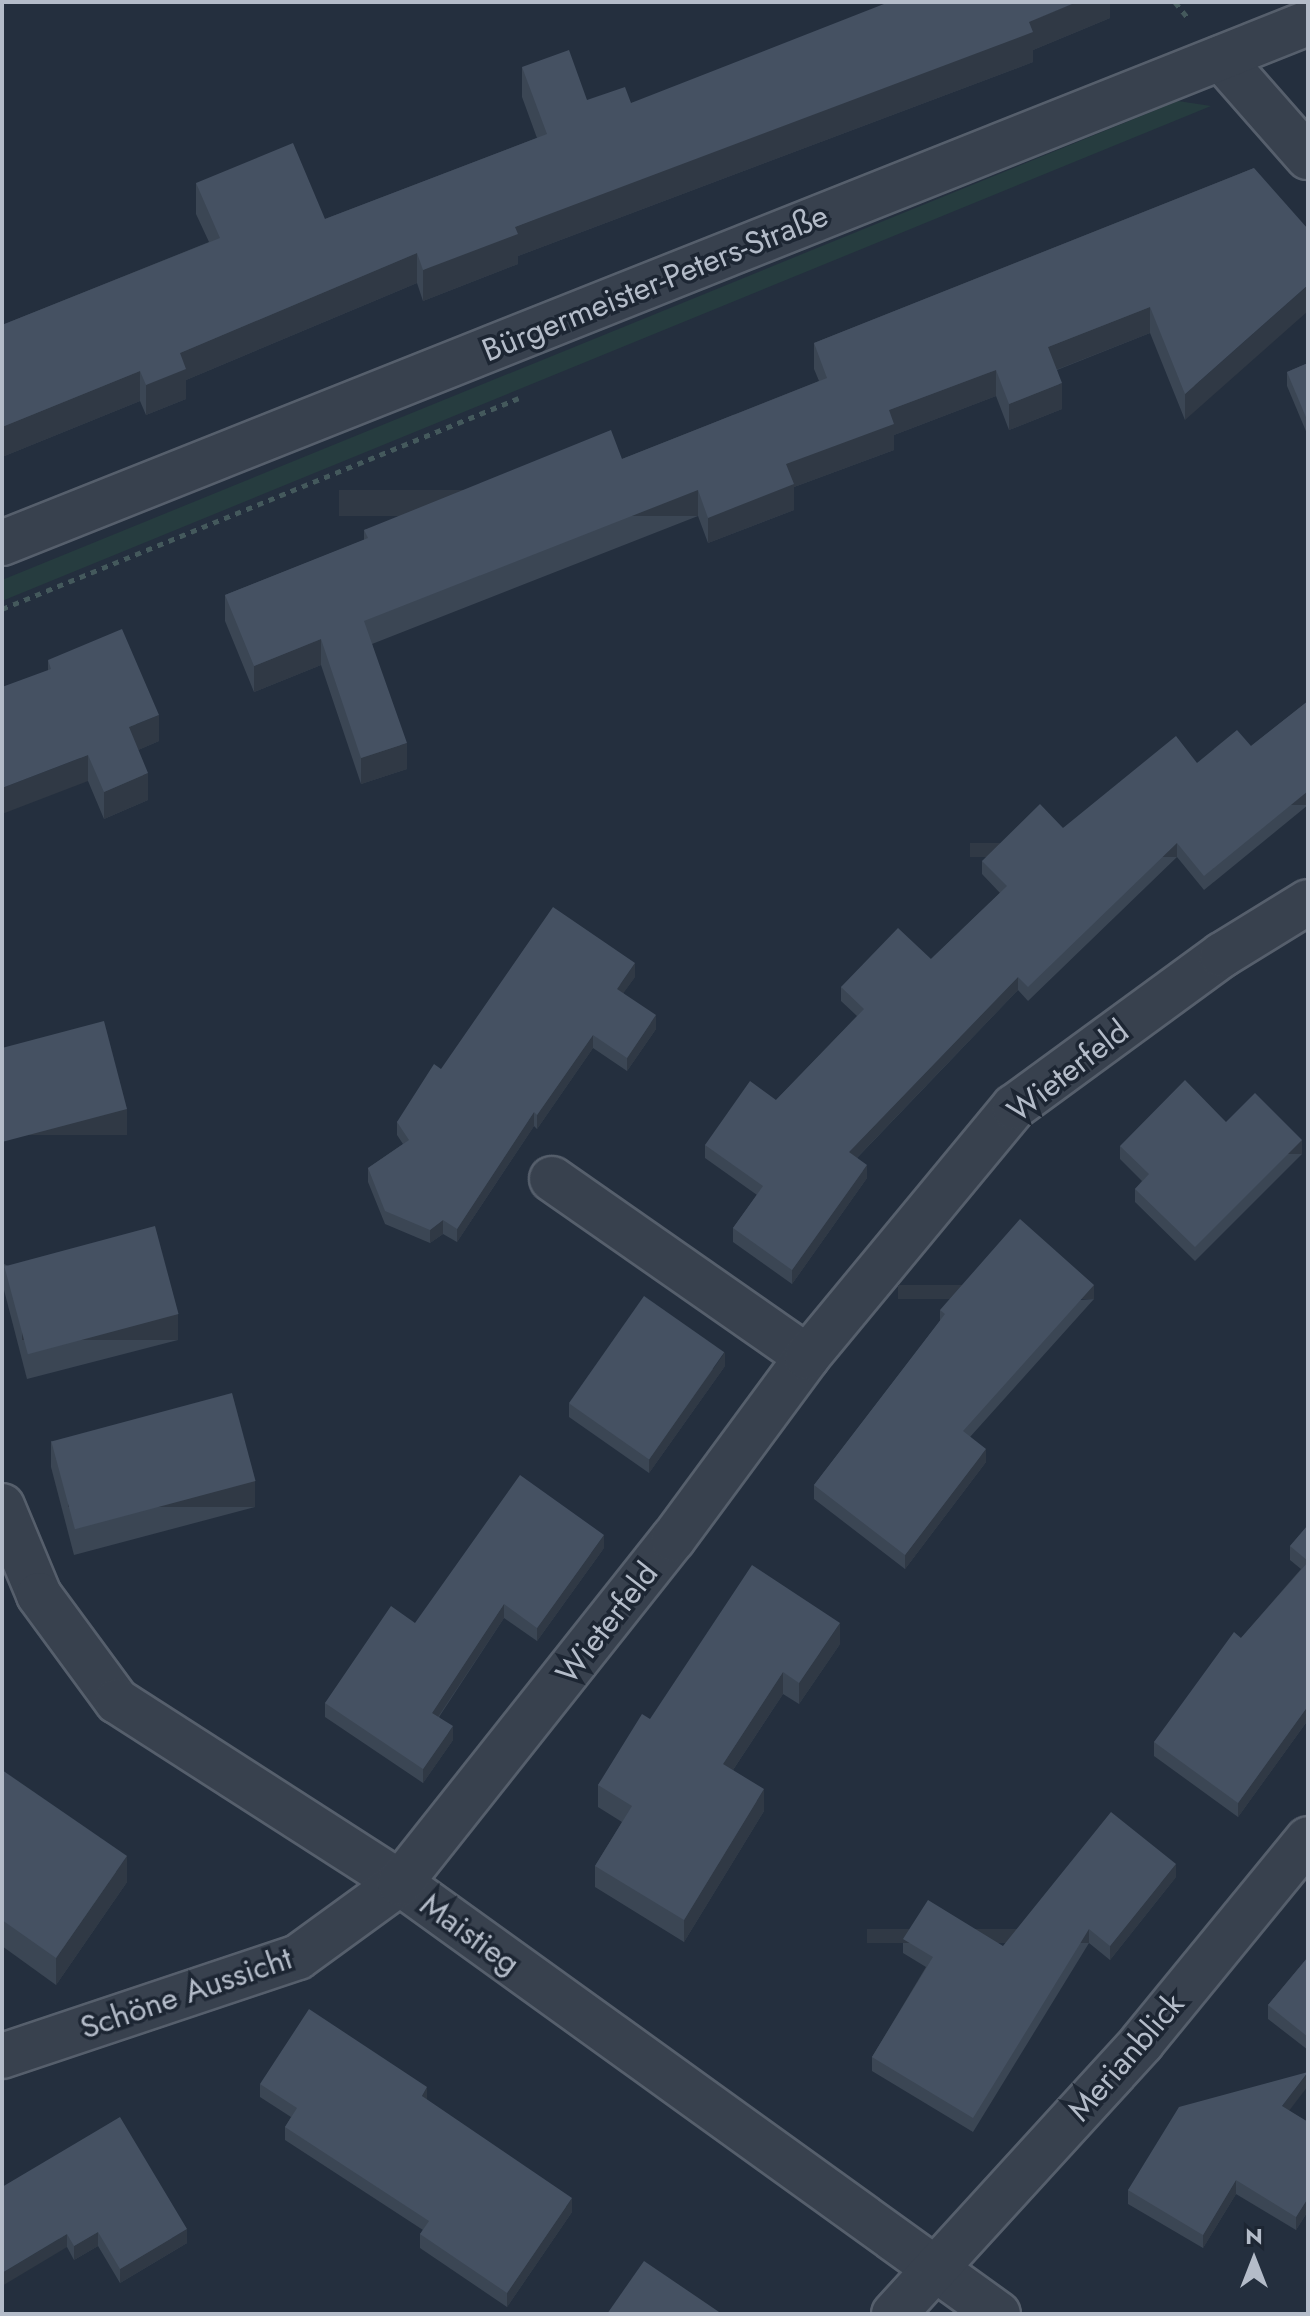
<!DOCTYPE html>
<meta charset="utf-8">
<style>
body{margin:0}
#map{position:relative;width:1310px;height:2316px;overflow:hidden;background:#242f3e;font-family:Jost,sans-serif}
div>[style]{position:absolute}
.green>*{inset:0;background:#263c3f}
.path>*{height:5px;margin-top:-2.5px;transform-origin:0;background:repeating-linear-gradient(90deg,#44595c 0 6px,transparent 0 12px)}
.roads{filter:drop-shadow(2px 0 #565f6c) drop-shadow(-2px 0 #565f6c) drop-shadow(0 2px #565f6c) drop-shadow(0 -2px #565f6c)}
.minor>*{height:44px;margin:-22px;padding:0 22px;transform-origin:22px;border-radius:22px;background:#38414e}
.wall>*{inset:0;background:#3b4654}
.shaded-wall>*{inset:0;background:#303945;transform-origin:0 0}
.building>*{inset:0;background:#455162;transform-origin:0 0}
span{translate:-50% -50%;white-space:nowrap;text-align:center;line-height:1.15;-webkit-text-stroke:7px #1d2633;paint-order:stroke}
.street-label{font-size:32px;color:#b4bcc9}
.frame{position:absolute;inset:0;border:4px solid #b4bcc9;pointer-events:none}
.north{position:absolute;left:1214px;top:2220px;width:80px;height:80px;-webkit-text-stroke:6px #1d2633;paint-order:stroke;rotate:0deg;font-size:22px;font-weight:700;line-height:32px;text-align:center;color:#b4bcc9}
.north::after{content:'';display:block;margin:auto;width:28px;height:36px;background:#b4bcc9;clip-path:polygon(50% 0,100% 100%,50% 72%,0 100%)}
</style>
<div id="map">
<div class="green">
<i style="clip-path:polygon(1178px 101px,1211px 106px,2px 601px,2px 580px)"></i>
</div>
<div class="path">
<i style="left:1175px;top:2px;width:19px;rotate:51deg"></i>
<i style="left:2px;top:609px;width:558px;rotate:-22.2deg"></i>
</div>
<div class="roads">
<div class="minor">
<i style="left:1221px;top:58px;width:132px;rotate:48.7deg"></i>
<i style="left:2px;top:543px;width:1406px;rotate:-21.71deg"></i>
<i style="left:552px;top:1179px;width:311px;rotate:34.9deg"></i>
<i style="left:2px;top:1506px;width:96px;rotate:67.4deg"></i>
<i style="left:39px;top:1595px;width:132px;rotate:53.7deg"></i>
<i style="left:117px;top:1701px;width:336px;rotate:32.7deg"></i>
<i style="left:400px;top:1883px;width:737px;rotate:35.78deg"></i>
<i style="left:2px;top:2056px;width:312px;rotate:-18.5deg"></i>
<i style="left:298px;top:1957px;width:126px;rotate:-36deg"></i>
<i style="left:400px;top:1883px;width:439px;rotate:-51.6deg"></i>
<i style="left:673px;top:1539px;width:226px;rotate:-53.6deg"></i>
<i style="left:807px;top:1357px;width:325px;rotate:-50.4deg"></i>
<i style="left:1014px;top:1107px;width:258px;rotate:-36.2deg"></i>
<i style="left:1222px;top:955px;width:101px;rotate:-31.6deg"></i>
<i style="left:894px;top:2314px;width:368px;rotate:-47.6deg"></i>
<i style="left:1142px;top:2042px;width:262px;rotate:-50.7deg"></i>
</div>
</div>
<div class="wall">
<i style="clip-path:polygon(1110px 2px,1110px 18px,1033px 50px,1033px 62px,518px 256px,518px 264px,423px 301px,417px 283px,186px 380px,186px 399px,146px 415px,140px 401px,2px 457px,2px 325px,209px 242px,196px 214px,196px 183px,325px 219px,537px 138px,522px 97px,522px 67px,587px 100px,631px 103px)"></i>
<i style="clip-path:polygon(1254px 168px,1185px 420px,1150px 333px,1057px 370px,1062px 409px,1009px 430px,996px 396px,894px 435px,894px 450px,794px 487px,794px 510px,708px 543px,698px 516px,372px 644px,407px 769px,361px 784px,321px 665px,254px 692px,225px 621px,225px 595px,364px 540px,364px 530px,622px 459px,819px 381px,814px 369px,814px 343px)"></i>
<i style="clip-path:polygon(1308px 363px,1308px 436px,1287px 386px,1287px 372px)"></i>
<i style="clip-path:polygon(48px 660px,159px 741px,138px 750px,148px 800px,104px 819px,88px 781px,48px 670px)"></i>
<i style="clip-path:polygon(1308px 701px,1308px 805px,1204px 890px,1177px 857px,1028px 1001px,1018px 990px,857px 1158px,867px 1178px,792px 1284px,733px 1242px,733px 1228px,757px 1195px,705px 1158px,705px 1145px,776px 1100px,857px 1016px,841px 1001px,841px 987px,931px 959px,1000px 893px,982px 874px,982px 861px,1063px 828px,1197px 763px,1251px 746px)"></i>
<i style="clip-path:polygon(635px 977px,623px 993px,656px 1029px,627px 1071px,593px 1048px,537px 1129px,534px 1126px,457px 1242px,443px 1234px,430px 1243px,385px 1224px,368px 1182px,368px 1168px,403px 1144px,397px 1135px,397px 1122px,441px 1069px)"></i>
<i style="clip-path:polygon(1226px 1122px,1302px 1154px,1195px 1261px,1135px 1202px,1135px 1189px,1142px 1181px,1120px 1159px,1120px 1146px)"></i>
<i style="clip-path:polygon(4px 1264px,178px 1340px,27px 1379px,4px 1290px)"></i>
<i style="clip-path:polygon(1094px 1299px,970px 1437px,986px 1462px,905px 1569px,814px 1499px,814px 1485px,940px 1321px,940px 1310px)"></i>
<i style="clip-path:polygon(725px 1366px,649px 1473px,569px 1417px,569px 1404px)"></i>
<i style="clip-path:polygon(51px 1441px,255px 1507px,74px 1555px,51px 1467px)"></i>
<i style="clip-path:polygon(1308px 1525px,1308px 1720px,1238px 1817px,1154px 1756px,1154px 1742px,1241px 1638px,1301px 1569px,1290px 1560px,1290px 1546px)"></i>
<i style="clip-path:polygon(604px 1548px,537px 1641px,504px 1618px,439px 1717px,453px 1740px,423px 1783px,325px 1717px,325px 1703px,415px 1623px)"></i>
<i style="clip-path:polygon(840px 1644px,799px 1704px,783px 1694px,733px 1770px,764px 1811px,684px 1942px,595px 1887px,595px 1866px,622px 1822px,598px 1807px,598px 1785px,650px 1719px)"></i>
<i style="clip-path:polygon(2px 1770px,127px 1882px,56px 1985px,2px 1946px)"></i>
<i style="clip-path:polygon(1176px 1877px,1110px 1960px,1089px 1943px,973px 2132px,872px 2071px,872px 2057px,926px 1967px,903px 1953px,903px 1939px,1003px 1946px)"></i>
<i style="clip-path:polygon(1308px 1957px,1308px 2050px,1268px 2019px,1268px 2005px)"></i>
<i style="clip-path:polygon(260px 2084px,427px 2100px,572px 2212px,507px 2307px,420px 2248px,420px 2234px,423px 2230px,285px 2140px,285px 2127px,291px 2117px,260px 2097px)"></i>
<i style="clip-path:polygon(1289px 2111px,1308px 2122px,1308px 2211px,1296px 2230px,1236px 2194px,1203px 2248px,1128px 2204px,1128px 2190px)"></i>
<i style="clip-path:polygon(2px 2187px,187px 2243px,120px 2283px,98px 2246px,74px 2260px,67px 2247px)"></i>
</div>
<div class="shaded-wall">
<i style="clip-path:polygon(1077px 2px,1110px 2px,1110px 18px,1033px 50px,1033px 62px,518px 256px,518px 264px,423px 301px,423px 270px,515px 227px)"></i>
<i style="clip-path:polygon(417px 253px,417px 283px,186px 380px,186px 399px,146px 415px,146px 385px,180px 353px)"></i>
<i style="clip-path:polygon(1308px 285px,1308px 311px,1185px 420px,1185px 394px)"></i>
<i style="clip-path:polygon(1150px 307px,1150px 333px,1048px 373px,1048px 347px)"></i>
<i style="clip-path:polygon(996px 370px,996px 396px,894px 435px,894px 450px,794px 487px,794px 510px,708px 543px,708px 518px,786px 464px,889px 410px)"></i>
<i style="clip-path:polygon(140px 371px,140px 401px,2px 457px,2px 427px)"></i>
<i style="clip-path:polygon(1062px 383px,1062px 409px,1009px 430px,1009px 404px)"></i>
<i style="left:698px;top:490px;width:26px;height:359px;rotate:90deg"></i>
<i style="clip-path:polygon(321px 639px,321px 665px,254px 692px,254px 666px)"></i>
<i style="clip-path:polygon(159px 715px,159px 741px,129px 754px,129px 727px)"></i>
<i style="clip-path:polygon(407px 743px,407px 769px,361px 784px,361px 758px)"></i>
<i style="clip-path:polygon(88px 755px,88px 781px,2px 814px,2px 788px)"></i>
<i style="clip-path:polygon(148px 773px,148px 800px,104px 819px,104px 792px)"></i>
<i style="left:1308px;top:791px;width:14px;height:134px;rotate:90deg"></i>
<i style="left:1177px;top:843px;width:14px;height:207px;rotate:90deg"></i>
<i style="clip-path:polygon(635px 963px,635px 977px,617px 1002px,617px 989px)"></i>
<i style="clip-path:polygon(1018px 977px,1018px 990px,849px 1166px,849px 1152px)"></i>
<i style="clip-path:polygon(656px 1015px,656px 1029px,627px 1071px,627px 1058px)"></i>
<i style="clip-path:polygon(593px 1035px,593px 1048px,537px 1129px,537px 1115px)"></i>
<i style="left:127px;top:1109px;width:26px;height:129px;rotate:90deg"></i>
<i style="clip-path:polygon(534px 1112px,534px 1126px,457px 1242px,457px 1229px)"></i>
<i style="left:1302px;top:1140px;width:14px;height:151px;rotate:90deg"></i>
<i style="clip-path:polygon(867px 1165px,867px 1178px,792px 1284px,792px 1270px)"></i>
<i style="clip-path:polygon(443px 1220px,443px 1234px,430px 1243px,430px 1230px)"></i>
<i style="left:1094px;top:1285px;width:14px;height:196px;rotate:90deg"></i>
<i style="left:178px;top:1314px;width:26px;height:156px;rotate:90deg"></i>
<i style="clip-path:polygon(725px 1352px,725px 1366px,649px 1473px,649px 1459px)"></i>
<i style="clip-path:polygon(986px 1449px,986px 1462px,905px 1569px,905px 1555px)"></i>
<i style="left:255px;top:1481px;width:26px;height:187px;rotate:90deg"></i>
<i style="clip-path:polygon(604px 1535px,604px 1548px,537px 1641px,537px 1628px)"></i>
<i style="clip-path:polygon(504px 1604px,504px 1618px,432px 1726px,432px 1713px)"></i>
<i style="clip-path:polygon(840px 1623px,840px 1644px,799px 1704px,799px 1683px)"></i>
<i style="clip-path:polygon(783px 1672px,783px 1694px,723px 1785px,723px 1764px)"></i>
<i style="clip-path:polygon(1308px 1706px,1308px 1720px,1238px 1817px,1238px 1803px)"></i>
<i style="clip-path:polygon(453px 1726px,453px 1740px,423px 1783px,423px 1769px)"></i>
<i style="clip-path:polygon(764px 1789px,764px 1811px,684px 1942px,684px 1920px)"></i>
<i style="clip-path:polygon(127px 1856px,127px 1882px,56px 1985px,56px 1958px)"></i>
<i style="clip-path:polygon(1176px 1864px,1176px 1877px,1110px 1960px,1110px 1946px)"></i>
<i style="left:1089px;top:1929px;width:14px;height:222px;rotate:90deg"></i>
<i style="clip-path:polygon(1308px 2072px,1308px 2086px,1282px 2120px,1282px 2106px)"></i>
<i style="clip-path:polygon(427px 2087px,427px 2101px,422px 2096px)"></i>
<i style="clip-path:polygon(1236px 2180px,1236px 2194px,1203px 2248px,1203px 2235px)"></i>
<i style="clip-path:polygon(572px 2198px,572px 2212px,507px 2307px,507px 2293px)"></i>
<i style="clip-path:polygon(1308px 2198px,1308px 2211px,1296px 2230px,1296px 2217px)"></i>
<i style="clip-path:polygon(187px 2229px,187px 2243px,120px 2283px,120px 2269px)"></i>
<i style="clip-path:polygon(98px 2232px,98px 2246px,74px 2260px,74px 2246px)"></i>
<i style="clip-path:polygon(67px 2234px,67px 2247px,2px 2286px,2px 2273px)"></i>
</div>
<div class="building">
<i style="clip-path:polygon(889px 2px,1077px 2px,1029px 22px,1033px 32px,515px 227px,518px 234px,423px 270px,417px 253px,180px 353px,186px 369px,146px 385px,140px 371px,2px 427px,2px 325px,220px 238px,196px 183px,293px 143px,325px 219px,547px 134px,522px 67px,569px 50px,587px 100px,625px 87px,631px 103px)"></i>
<i style="clip-path:polygon(1254px 168px,1308px 229px,1308px 285px,1185px 394px,1150px 307px,1048px 347px,1062px 383px,1009px 404px,996px 370px,889px 410px,894px 424px,786px 464px,794px 484px,708px 518px,698px 490px,364px 621px,407px 743px,361px 758px,321px 639px,254px 666px,225px 595px,368px 538px,364px 530px,611px 430px,622px 459px,827px 378px,814px 343px)"></i>
<i style="clip-path:polygon(1308px 363px,1308px 422px,1287px 372px)"></i>
<i style="clip-path:polygon(122px 629px,159px 715px,129px 727px,148px 773px,104px 792px,88px 755px,2px 788px,2px 687px,51px 669px,48px 660px)"></i>
<i style="clip-path:polygon(1308px 701px,1308px 791px,1204px 876px,1177px 843px,1028px 987px,1018px 977px,849px 1152px,867px 1165px,792px 1270px,733px 1228px,763px 1186px,705px 1145px,750px 1081px,776px 1100px,864px 1009px,841px 987px,898px 928px,931px 959px,1007px 886px,982px 861px,1040px 804px,1063px 828px,1176px 736px,1197px 763px,1237px 730px,1251px 746px)"></i>
<i style="clip-path:polygon(553px 907px,635px 963px,617px 989px,656px 1015px,627px 1058px,593px 1035px,537px 1115px,534px 1112px,457px 1229px,443px 1220px,430px 1230px,385px 1211px,368px 1168px,409px 1140px,397px 1122px,434px 1064px,441px 1069px)"></i>
<i style="clip-path:polygon(104px 1021px,127px 1109px,2px 1142px,2px 1048px)"></i>
<i style="clip-path:polygon(1185px 1080px,1226px 1122px,1255px 1093px,1302px 1140px,1195px 1247px,1135px 1189px,1149px 1174px,1120px 1146px)"></i>
<i style="clip-path:polygon(1020px 1219px,1094px 1285px,963px 1431px,986px 1449px,905px 1555px,814px 1485px,945px 1314px,940px 1310px)"></i>
<i style="left:155px;top:1226px;width:91px;height:156px;rotate:75deg"></i>
<i style="left:644px;top:1296px;width:98px;height:131px;rotate:35deg"></i>
<i style="left:232px;top:1393px;width:91px;height:187px;rotate:75deg"></i>
<i style="clip-path:polygon(520px 1475px,604px 1535px,537px 1628px,504px 1604px,432px 1713px,453px 1726px,423px 1769px,325px 1703px,391px 1606px,415px 1623px)"></i>
<i style="clip-path:polygon(1308px 1525px,1308px 1561px,1290px 1546px)"></i>
<i style="clip-path:polygon(1308px 1562px,1308px 1706px,1238px 1803px,1154px 1742px,1234px 1632px,1241px 1638px)"></i>
<i style="clip-path:polygon(752px 1565px,840px 1623px,799px 1683px,783px 1672px,723px 1764px,764px 1789px,684px 1920px,595px 1866px,632px 1806px,598px 1785px,642px 1714px,650px 1719px)"></i>
<i style="clip-path:polygon(2px 1770px,127px 1856px,56px 1958px,2px 1920px)"></i>
<i style="clip-path:polygon(1111px 1812px,1176px 1864px,1110px 1946px,1089px 1929px,973px 2118px,872px 2057px,933px 1957px,903px 1939px,928px 1900px,1003px 1946px)"></i>
<i style="clip-path:polygon(1308px 1957px,1308px 2037px,1268px 2005px)"></i>
<i style="clip-path:polygon(309px 2009px,427px 2087px,422px 2096px,572px 2198px,507px 2293px,420px 2234px,429px 2221px,285px 2127px,297px 2108px,260px 2084px)"></i>
<i style="clip-path:polygon(1308px 2072px,1282px 2106px,1308px 2122px,1308px 2198px,1296px 2217px,1236px 2180px,1203px 2235px,1128px 2190px,1179px 2107px)"></i>
<i style="clip-path:polygon(120px 2117px,187px 2229px,120px 2269px,98px 2232px,74px 2246px,67px 2234px,2px 2273px,2px 2187px)"></i>
<i style="clip-path:polygon(644px 2261px,722px 2314px,607px 2314px)"></i>
</div>
<div class="street-label">
<span style="left:655px;top:283px;rotate:-22deg">Bürgermeister-Peters-Straße</span>
<span style="left:1068px;top:1071px;rotate:-38deg">Wieterfeld</span>
<span style="left:607px;top:1623px;rotate:-52deg">Wieterfeld</span>
<span style="left:470px;top:1934px;rotate:36deg">Maistieg</span>
<span style="left:186px;top:1993px;rotate:-19deg">Schöne Aussicht</span>
<span style="left:1126px;top:2057px;rotate:-49deg">Merianblick</span>
</div>
<div class="frame"></div>
<div class="north">N</div>
</div>
